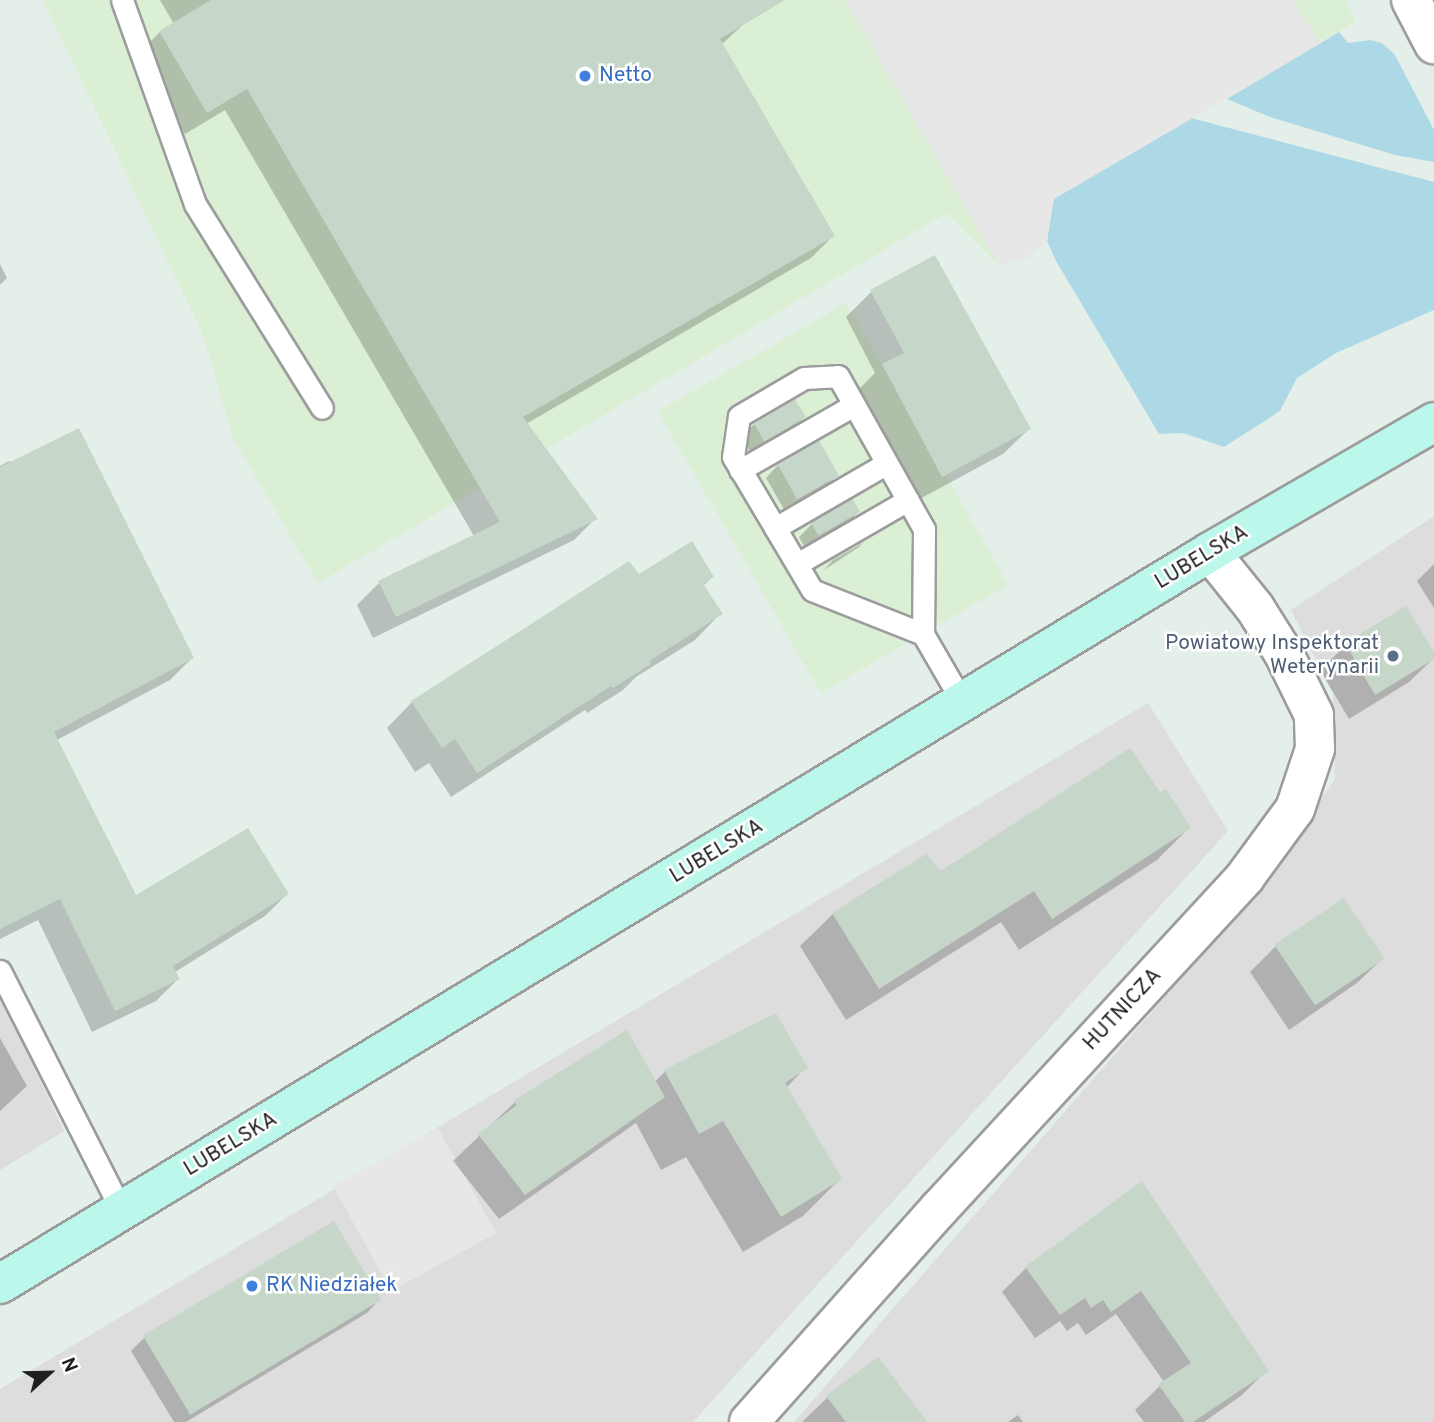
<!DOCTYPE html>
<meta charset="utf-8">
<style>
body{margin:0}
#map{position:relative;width:1434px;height:1422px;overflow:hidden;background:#e5efe9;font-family:Overpass,sans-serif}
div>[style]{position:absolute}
.residential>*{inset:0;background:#dcdddc}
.commercial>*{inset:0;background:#dbefd5;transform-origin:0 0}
.grass>*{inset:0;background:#add9e7}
.parking>*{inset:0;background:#e7e7e7;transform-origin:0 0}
.shadow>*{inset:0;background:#0003}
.building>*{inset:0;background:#c6d6c8;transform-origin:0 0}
.roads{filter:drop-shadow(2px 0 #9c9c9c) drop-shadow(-2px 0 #9c9c9c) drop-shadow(0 2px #9c9c9c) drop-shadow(0 -2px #9c9c9c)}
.service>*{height:21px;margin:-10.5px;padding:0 10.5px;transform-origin:10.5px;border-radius:10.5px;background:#fff}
.minor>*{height:38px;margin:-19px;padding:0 19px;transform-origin:19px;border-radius:19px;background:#fff}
.secondary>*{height:38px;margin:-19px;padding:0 19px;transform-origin:19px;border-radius:19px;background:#bbf7ea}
.dots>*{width:19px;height:19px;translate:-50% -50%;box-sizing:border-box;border:4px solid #fff;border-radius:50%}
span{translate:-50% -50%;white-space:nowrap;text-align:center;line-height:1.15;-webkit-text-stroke:5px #fff;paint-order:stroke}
.shop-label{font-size:21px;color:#366cbe}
.left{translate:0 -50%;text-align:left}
.street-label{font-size:21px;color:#1f1f1f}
.service-label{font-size:21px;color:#4e5e75}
.right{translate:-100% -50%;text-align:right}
.north{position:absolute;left:14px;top:1338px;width:70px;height:70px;-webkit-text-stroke:5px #fff;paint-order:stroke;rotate:68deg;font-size:19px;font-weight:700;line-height:28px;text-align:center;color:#1f1f1f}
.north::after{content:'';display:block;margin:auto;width:24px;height:32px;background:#1f1f1f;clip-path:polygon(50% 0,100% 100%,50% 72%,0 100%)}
</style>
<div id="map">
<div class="residential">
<i style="clip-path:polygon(1434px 516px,1434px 1422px,794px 1422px,1253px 896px,1335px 779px,1333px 694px,1291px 610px)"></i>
<i style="clip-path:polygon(1148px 703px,1228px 831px,693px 1422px,0 1422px,0 1389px)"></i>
<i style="clip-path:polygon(0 995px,64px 1131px,0 1170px)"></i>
</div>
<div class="commercial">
<i style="clip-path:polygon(43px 0,1345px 0,1356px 21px,1054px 199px,1047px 241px,999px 266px,947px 213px,318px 583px,233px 438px,203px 335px)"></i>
<i style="left:846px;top:303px;width:325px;height:217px;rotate:60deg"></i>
</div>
<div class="grass">
<i style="clip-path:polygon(1339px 32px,1348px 43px,1370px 40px,1382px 43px,1395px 55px,1434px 130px,1434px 162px,1395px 155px,1270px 117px,1227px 99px)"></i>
<i style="clip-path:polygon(1191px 118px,1434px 182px,1434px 310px,1336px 353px,1297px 378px,1280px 411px,1224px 447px,1183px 433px,1159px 434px,1056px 261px,1047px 241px,1053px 199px)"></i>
</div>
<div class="parking">
<i style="clip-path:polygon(845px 0,1292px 0,1321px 43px,1054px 199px,1047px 241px,1028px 258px,999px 266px)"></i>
<i style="left:438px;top:1128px;width:120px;height:120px;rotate:61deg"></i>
</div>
<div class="shadow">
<i style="clip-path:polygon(160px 0,737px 0,748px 20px,721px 45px,833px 236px,811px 258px,526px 424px,595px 519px,574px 540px,373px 638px,357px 605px,379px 583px,474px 536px,225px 110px,185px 134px,138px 54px,160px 32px,174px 24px)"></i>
<i style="clip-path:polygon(0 264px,7px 278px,0 285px)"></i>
<i style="clip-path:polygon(871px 292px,1029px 429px,1003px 454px,916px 501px,857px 391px,875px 373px,846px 317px)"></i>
<i style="clip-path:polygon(804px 417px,791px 430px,751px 453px,742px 437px,754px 424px)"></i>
<i style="clip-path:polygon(9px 461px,192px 658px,170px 680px,57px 740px,136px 898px,287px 894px,265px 916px,175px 972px,178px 979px,156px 1001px,92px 1032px,38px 920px,0 939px,0 466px)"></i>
<i style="clip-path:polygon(778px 465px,837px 475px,824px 488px,785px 511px,766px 478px)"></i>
<i style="clip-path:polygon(852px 501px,858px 512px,846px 525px,805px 548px,799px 537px,812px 524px)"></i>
<i style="clip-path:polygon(863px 543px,859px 547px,824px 570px,833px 560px)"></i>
<i style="clip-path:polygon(1434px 564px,1434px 608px,1417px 581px)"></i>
<i style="clip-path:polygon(638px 577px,712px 577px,703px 586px,720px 614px,695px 640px,636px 677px,623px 690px,587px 713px,585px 710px,451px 797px,429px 763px,415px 772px,387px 728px,412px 702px)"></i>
<i style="clip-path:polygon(1405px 608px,1434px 658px,1409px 682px,1349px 719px,1320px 670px,1346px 645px)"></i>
<i style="clip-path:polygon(1159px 795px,1189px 828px,1157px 860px,1019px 950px,1001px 922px,846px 1020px,800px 946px,833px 914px)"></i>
<i style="clip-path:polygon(1343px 901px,1383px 958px,1357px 983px,1289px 1030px,1250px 972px,1275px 947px)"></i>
<i style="clip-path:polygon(775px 1016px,805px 1068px,786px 1088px,840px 1179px,803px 1216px,743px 1252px,686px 1157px,661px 1170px,636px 1123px,499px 1219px,453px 1161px,514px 1103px,626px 1032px,654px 1082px,665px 1072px)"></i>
<i style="clip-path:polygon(0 1038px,27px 1086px,0 1111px)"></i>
<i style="clip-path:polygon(1142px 1183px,1266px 1371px,1242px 1395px,1204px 1422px,1144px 1422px,1135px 1410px,1164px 1382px,1116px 1314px,1086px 1335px,1078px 1323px,1067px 1331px,1060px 1321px,1035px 1338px,1002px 1292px,1026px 1268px)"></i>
<i style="clip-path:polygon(379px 1300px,367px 1313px,186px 1422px,174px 1422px,131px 1351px,144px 1338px)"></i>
<i style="clip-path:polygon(828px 1397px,894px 1422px,802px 1422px)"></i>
<i style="clip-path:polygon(1018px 1415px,1023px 1422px,1008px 1422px)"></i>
</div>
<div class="building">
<i style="clip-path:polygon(211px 0,785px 0,720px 39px,835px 236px,523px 417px,598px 519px,396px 617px,378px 581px,500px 522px,247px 89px,207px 113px,159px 31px)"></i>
<i style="clip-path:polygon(935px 255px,1031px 429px,942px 477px,882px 364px,904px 353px,870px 290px)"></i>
<i style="left:795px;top:399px;width:21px;height:48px;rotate:59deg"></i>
<i style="clip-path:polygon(79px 428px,194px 658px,54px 732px,136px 895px,248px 828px,289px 894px,173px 966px,180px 979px,115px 1011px,60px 899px,0 929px,0 467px)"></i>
<i style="left:819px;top:440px;width:41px;height:48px;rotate:61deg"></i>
<i style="left:852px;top:498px;width:16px;height:48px;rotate:60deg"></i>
<i style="clip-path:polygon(692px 541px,714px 577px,703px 584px,723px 614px,649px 661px,651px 664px,613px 688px,611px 686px,477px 773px,455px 739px,442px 748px,411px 701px,629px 561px,639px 574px)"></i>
<i style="clip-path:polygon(1406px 606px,1434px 652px,1434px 659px,1375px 695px,1345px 643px)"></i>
<i style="clip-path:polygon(1130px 748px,1160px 792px,1166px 789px,1191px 828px,1052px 919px,1034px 891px,879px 989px,832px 913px,926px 854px,941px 871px)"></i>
<i style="left:1344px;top:898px;width:73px;height:84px;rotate:56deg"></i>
<i style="clip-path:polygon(776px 1013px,808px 1068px,785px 1083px,842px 1179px,781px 1217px,723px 1121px,699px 1134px,664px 1070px)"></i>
<i style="clip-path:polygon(627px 1030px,665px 1097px,525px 1195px,478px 1134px,517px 1105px,513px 1101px)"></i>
<i style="clip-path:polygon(1142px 1181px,1269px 1371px,1193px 1422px,1185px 1422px,1158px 1384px,1191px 1363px,1141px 1291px,1111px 1312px,1103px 1300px,1091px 1308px,1085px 1298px,1060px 1315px,1025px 1267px)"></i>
<i style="left:334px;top:1221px;width:92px;height:223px;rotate:59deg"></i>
<i style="clip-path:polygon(878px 1357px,927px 1422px,846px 1422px,826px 1396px)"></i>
</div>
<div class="roads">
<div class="service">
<i style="left:122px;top:0;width:217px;rotate:70.3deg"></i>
<i style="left:195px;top:204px;width:240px;rotate:58.1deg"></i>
<i style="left:740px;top:470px;width:131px;rotate:-29.7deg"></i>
<i style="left:775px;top:528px;width:129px;rotate:-30.1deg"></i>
<i style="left:797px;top:564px;width:128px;rotate:-30deg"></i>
<i style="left:923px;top:634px;width:119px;rotate:-158.4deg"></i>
<i style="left:812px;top:590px;width:155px;rotate:-120.7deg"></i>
<i style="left:733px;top:457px;width:41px;rotate:-81.7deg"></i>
<i style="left:739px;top:416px;width:75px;rotate:-30.3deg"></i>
<i style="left:804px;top:378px;width:34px;rotate:-3deg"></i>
<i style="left:838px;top:376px;width:176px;rotate:60.7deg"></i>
<i style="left:924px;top:529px;width:105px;rotate:90.5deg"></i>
<i style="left:923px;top:634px;width:80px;rotate:59.9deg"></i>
<i style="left:0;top:971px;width:269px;rotate:63.1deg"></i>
</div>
<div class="minor">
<i style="left:1411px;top:0;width:50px;rotate:62.4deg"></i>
<i style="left:749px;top:1422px;width:285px;rotate:-48.3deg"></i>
<i style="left:939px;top:1209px;width:452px;rotate:-47.3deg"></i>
<i style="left:1245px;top:877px;width:84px;rotate:-53.7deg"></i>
<i style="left:1295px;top:809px;width:63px;rotate:-71.6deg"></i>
<i style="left:1315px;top:749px;width:34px;rotate:-92deg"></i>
<i style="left:1314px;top:715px;width:68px;rotate:-116.2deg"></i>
<i style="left:1284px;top:654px;width:54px;rotate:-122.2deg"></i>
<i style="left:1255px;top:608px;width:72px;rotate:-128.8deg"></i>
</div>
<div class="secondary">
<i style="left:0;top:1284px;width:1414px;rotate:-31.17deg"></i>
<i style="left:1210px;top:552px;width:259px;rotate:-30.1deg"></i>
</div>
</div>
<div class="dots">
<i style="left:585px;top:76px;background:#3f7fe0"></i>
<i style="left:1393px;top:656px;background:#5c6f8a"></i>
<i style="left:252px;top:1286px;background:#3f7fe0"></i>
</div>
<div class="shop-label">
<span class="left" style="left:599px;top:76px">Netto</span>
<span class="left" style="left:266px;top:1286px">RK Niedziałek</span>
</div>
<div class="street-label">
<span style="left:1202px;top:558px;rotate:-31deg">LUBELSKA</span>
<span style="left:717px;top:852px;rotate:-31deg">LUBELSKA</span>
<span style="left:1123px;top:1010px;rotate:-47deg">HUTNICZA</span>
<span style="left:231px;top:1145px;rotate:-31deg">LUBELSKA</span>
</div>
<div class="service-label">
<span class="right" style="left:1379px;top:656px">Powiatowy Inspektorat<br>Weterynarii</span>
</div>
<div class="north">N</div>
</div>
